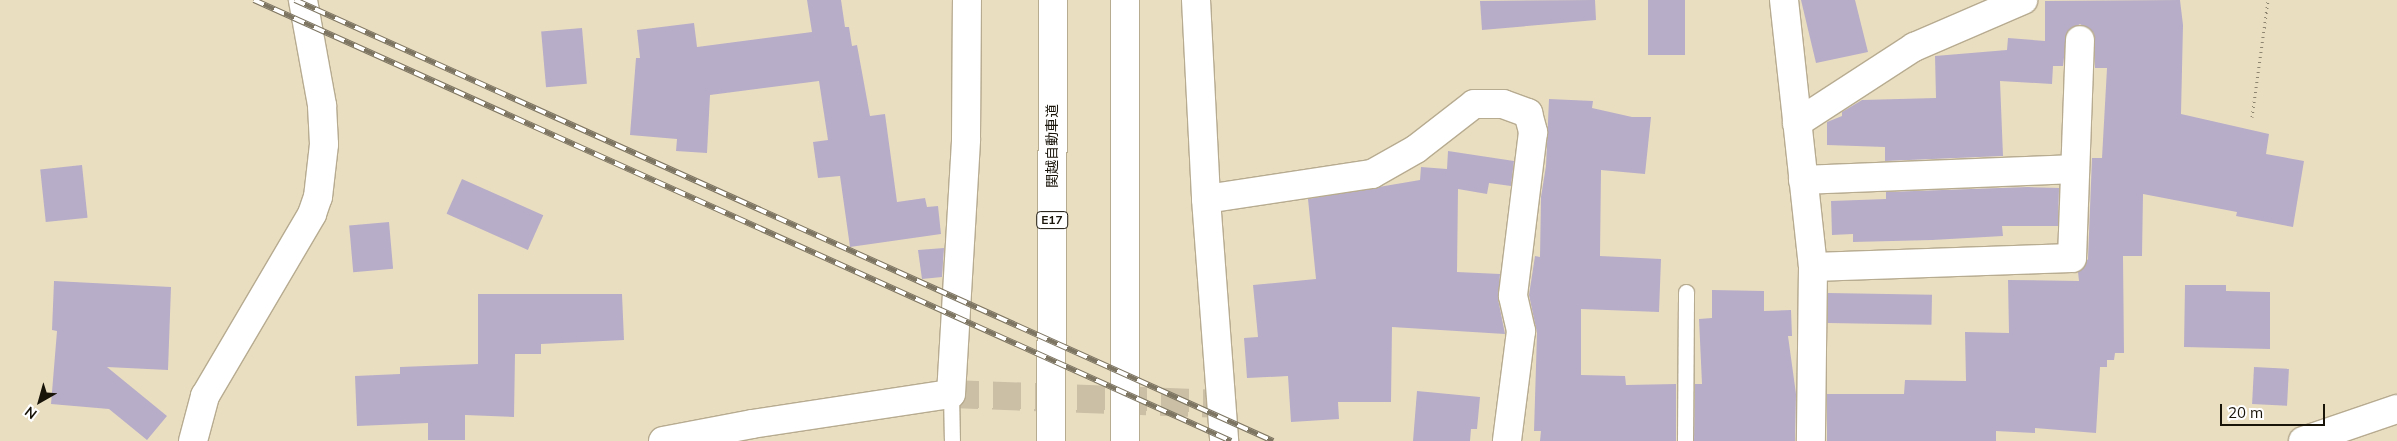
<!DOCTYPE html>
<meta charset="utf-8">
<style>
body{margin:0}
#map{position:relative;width:2397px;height:441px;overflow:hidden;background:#eadec1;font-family:Mulish,"Noto Sans JP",sans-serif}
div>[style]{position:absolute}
.building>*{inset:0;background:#b7adc8;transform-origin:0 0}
.street-tunnel>*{height:28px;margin-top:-14px;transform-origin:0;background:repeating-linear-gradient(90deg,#cbc0a6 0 28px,transparent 0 42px)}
.path>*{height:3px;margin-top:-1.5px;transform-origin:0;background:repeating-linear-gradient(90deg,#8e8571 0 1px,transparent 0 5px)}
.roads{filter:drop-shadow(1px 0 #b7ab90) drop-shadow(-1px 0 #b7ab90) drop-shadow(0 1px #b7ab90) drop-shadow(0 -1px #b7ab90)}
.lane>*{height:15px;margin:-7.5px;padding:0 7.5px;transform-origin:7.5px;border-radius:7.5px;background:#fff}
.street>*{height:28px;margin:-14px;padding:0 14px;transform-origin:14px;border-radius:14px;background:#fff}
.highway>*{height:28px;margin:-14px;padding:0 14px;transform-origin:14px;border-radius:14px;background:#fff}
.rail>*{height:5.5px;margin-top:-2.75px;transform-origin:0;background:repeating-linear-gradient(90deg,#fff 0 11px,#7d7562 0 22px);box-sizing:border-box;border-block:1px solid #7d7562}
span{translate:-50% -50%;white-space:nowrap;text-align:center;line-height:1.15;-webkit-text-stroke:4px #fff;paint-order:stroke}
.shield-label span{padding:1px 4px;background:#fff;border:1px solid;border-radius:4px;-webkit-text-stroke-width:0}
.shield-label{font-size:12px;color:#19140a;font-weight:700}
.street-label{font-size:14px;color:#19140a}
.north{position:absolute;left:15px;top:376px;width:50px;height:50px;-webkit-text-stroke:4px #fff;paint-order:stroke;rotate:218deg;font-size:14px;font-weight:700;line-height:20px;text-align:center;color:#19140a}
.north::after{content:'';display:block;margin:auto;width:18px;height:22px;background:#19140a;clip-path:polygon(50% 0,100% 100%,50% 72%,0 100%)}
.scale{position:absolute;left:2220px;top:404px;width:105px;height:22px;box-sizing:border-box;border:2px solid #19140a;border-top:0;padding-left:6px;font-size:15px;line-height:18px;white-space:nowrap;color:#19140a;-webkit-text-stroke:4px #fff;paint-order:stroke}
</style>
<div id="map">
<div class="building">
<i style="clip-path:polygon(807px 0,841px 0,845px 27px,849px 27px,852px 46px,857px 45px,870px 116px,885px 114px,897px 202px,925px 198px,927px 207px,938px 206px,941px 234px,850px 247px,840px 176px,818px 178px,813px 142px,828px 140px,819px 81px,710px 95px,707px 153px,676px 151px,677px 139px,630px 135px,636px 58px,640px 58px,637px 30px,694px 23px,697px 47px,812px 32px)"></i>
<i style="clip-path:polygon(1595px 0,1596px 20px,1482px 30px,1480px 1px)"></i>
<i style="left:1648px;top:0;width:37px;height:55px"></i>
<i style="clip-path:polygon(1801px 0,1855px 0,1868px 52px,1816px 63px)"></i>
<i style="clip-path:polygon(2180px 0,2183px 25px,2181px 114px,2269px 134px,2266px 154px,2304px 161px,2293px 227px,2236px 216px,2237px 212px,2143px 194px,2142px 256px,2123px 256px,2124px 353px,2115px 353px,2114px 360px,2107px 360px,2107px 367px,2100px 367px,2096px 433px,2035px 428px,2035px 433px,1996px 431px,1996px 441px,1827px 441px,1827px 394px,1904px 394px,1905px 380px,1966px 381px,1965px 332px,2009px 333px,2008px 280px,2079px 281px,2078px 272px,2088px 259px,2092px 158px,2102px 158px,2107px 68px,2095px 68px,2094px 33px,2080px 24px,2067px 32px,2063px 66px,2053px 66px,2052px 84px,2000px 81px,2003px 156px,1885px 161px,1885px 147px,1827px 145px,1827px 122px,1842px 116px,1842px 112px,1862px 100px,1936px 98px,1935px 56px,2007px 50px,2008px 38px,2045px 41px,2045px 1px)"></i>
<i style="left:582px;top:28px;width:56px;height:41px;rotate:85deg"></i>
<i style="clip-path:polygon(1549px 99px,1593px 101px,1592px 108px,1632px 117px,1651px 117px,1645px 174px,1601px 170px,1600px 256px,1661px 259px,1659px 312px,1581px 309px,1581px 375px,1625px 376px,1626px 385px,1676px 384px,1676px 441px,1540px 441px,1541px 431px,1534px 431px,1537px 333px,1529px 295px,1535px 256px,1540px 257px,1541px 197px,1546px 166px)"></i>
<i style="clip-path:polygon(1448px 151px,1514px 161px,1511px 186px,1489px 183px,1487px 194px,1458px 189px,1457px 272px,1500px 274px,1498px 299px,1505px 334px,1392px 327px,1391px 402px,1338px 402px,1339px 419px,1291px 422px,1288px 376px,1247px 378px,1244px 338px,1258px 337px,1253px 285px,1316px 279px,1308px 199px,1420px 180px,1421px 167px,1447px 169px)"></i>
<i style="left:82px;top:165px;width:53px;height:42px;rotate:84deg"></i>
<i style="left:462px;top:179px;width:89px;height:38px;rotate:24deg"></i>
<i style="clip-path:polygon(2028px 187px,2059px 188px,2058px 226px,2002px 226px,2003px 236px,1932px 240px,1853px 242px,1853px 234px,1832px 235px,1831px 201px,1886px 199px,1886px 192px)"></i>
<i style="left:389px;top:222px;width:47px;height:40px;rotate:85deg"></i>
<i style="clip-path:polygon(944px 248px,942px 277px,922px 279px,918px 250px)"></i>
<i style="clip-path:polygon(54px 281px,171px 287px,168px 370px,107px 367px,167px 416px,147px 440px,109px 409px,51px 404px,57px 331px,52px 330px)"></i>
<i style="clip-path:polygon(2185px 285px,2226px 285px,2226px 291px,2270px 292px,2270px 349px,2184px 347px)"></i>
<i style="clip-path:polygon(1712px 290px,1764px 291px,1764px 311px,1791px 310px,1792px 336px,1788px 336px,1796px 394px,1795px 441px,1694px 441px,1695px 384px,1702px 384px,1699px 319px,1712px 318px)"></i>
<i style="left:1828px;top:293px;width:104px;height:30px;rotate:1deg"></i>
<i style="clip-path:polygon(478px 294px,622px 294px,624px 340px,541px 344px,541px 354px,515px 354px,514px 417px,465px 415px,465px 440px,428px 440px,428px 423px,357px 426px,355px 376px,400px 374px,400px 367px,478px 364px)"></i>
<i style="left:2254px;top:367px;width:35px;height:37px;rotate:3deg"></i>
<i style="clip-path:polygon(1417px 391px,1480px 397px,1477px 429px,1471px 429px,1470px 441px,1413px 441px)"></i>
</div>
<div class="street-tunnel">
<i style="left:951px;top:394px;width:271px;rotate:2.1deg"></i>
</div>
<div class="path">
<i style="left:2252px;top:117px;width:118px;rotate:-82.2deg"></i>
</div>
<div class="roads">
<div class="lane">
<i style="left:951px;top:394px;width:47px;rotate:88.8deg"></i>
<i style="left:1685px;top:441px;width:149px;rotate:-89.6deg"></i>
</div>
<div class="street">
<i style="left:1196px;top:0;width:199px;rotate:87.1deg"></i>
<i style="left:1206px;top:199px;width:243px;rotate:85.7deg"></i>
<i style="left:1784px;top:0;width:269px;rotate:83.8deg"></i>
<i style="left:1813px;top:267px;width:174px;rotate:90.7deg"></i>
<i style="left:1797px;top:123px;width:140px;rotate:-33deg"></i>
<i style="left:1914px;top:47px;width:119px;rotate:-23.3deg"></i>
<i style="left:1803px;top:180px;width:272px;rotate:-2.3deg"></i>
<i style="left:1206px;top:199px;width:168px;rotate:-8.6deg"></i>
<i style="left:1372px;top:174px;width:51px;rotate:-29.6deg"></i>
<i style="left:1416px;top:149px;width:73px;rotate:-37.8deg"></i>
<i style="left:1474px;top:104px;width:29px"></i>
<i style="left:1503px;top:104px;width:27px;rotate:20deg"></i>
<i style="left:1528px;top:113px;width:20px;rotate:75deg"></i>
<i style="left:1533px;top:132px;width:165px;rotate:97deg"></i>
<i style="left:1513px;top:296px;width:36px;rotate:77deg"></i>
<i style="left:1521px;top:331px;width:111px;rotate:97.3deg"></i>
<i style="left:1813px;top:267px;width:259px;rotate:-2deg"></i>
<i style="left:2072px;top:258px;width:218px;rotate:-87.9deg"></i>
<i style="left:193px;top:441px;width:47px;rotate:-75.1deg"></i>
<i style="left:205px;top:396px;width:211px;rotate:-59.5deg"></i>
<i style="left:312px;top:214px;width:18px;rotate:-71deg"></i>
<i style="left:318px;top:197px;width:53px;rotate:-83.5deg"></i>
<i style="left:324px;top:144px;width:39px;rotate:-93deg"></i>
<i style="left:322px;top:105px;width:107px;rotate:-100.3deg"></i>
<i style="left:663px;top:441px;width:91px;rotate:-10.8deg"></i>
<i style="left:752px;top:424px;width:201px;rotate:-8.6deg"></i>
<i style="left:951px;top:394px;width:255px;rotate:-86.6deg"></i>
<i style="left:966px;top:139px;width:139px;rotate:-89.6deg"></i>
<i style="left:2303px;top:441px;width:99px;rotate:-18.8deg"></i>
</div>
<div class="highway">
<i style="left:1051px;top:441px;width:441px;rotate:-89.7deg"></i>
<i style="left:1125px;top:441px;width:441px;rotate:-90deg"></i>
</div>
</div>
<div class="rail">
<i style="left:254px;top:0;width:1072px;rotate:24.29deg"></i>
<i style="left:295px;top:0;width:1073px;rotate:24.27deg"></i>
</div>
<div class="shield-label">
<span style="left:1052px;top:220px">E17</span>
</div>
<div class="street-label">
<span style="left:1052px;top:146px;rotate:-90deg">関越自動車道</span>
</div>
<div class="north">N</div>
<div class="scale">20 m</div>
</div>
